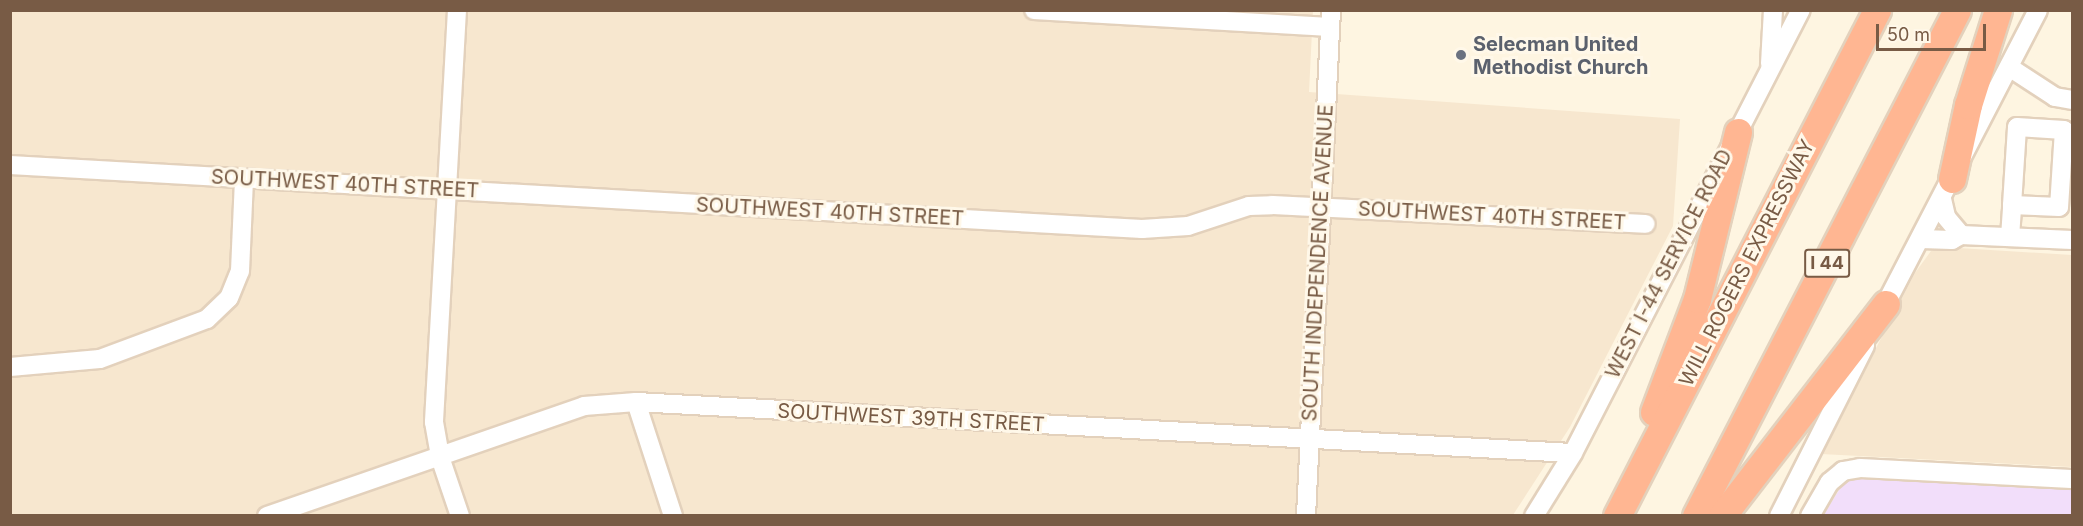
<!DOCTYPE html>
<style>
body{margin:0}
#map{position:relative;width:2083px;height:526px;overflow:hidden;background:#fef5e1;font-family:Inter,sans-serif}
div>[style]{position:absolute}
.residential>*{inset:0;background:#f7e7cf}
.education>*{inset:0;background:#f2defa}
.roads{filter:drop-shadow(2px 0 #e3d1bc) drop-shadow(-2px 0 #e3d1bc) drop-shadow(0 2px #e3d1bc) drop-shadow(0 -2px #e3d1bc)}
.minor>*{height:18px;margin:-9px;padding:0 9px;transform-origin:9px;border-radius:9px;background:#fff}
.highway>*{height:27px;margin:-13.5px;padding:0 13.5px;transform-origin:13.5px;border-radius:13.5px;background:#ffb692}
.dots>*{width:16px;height:16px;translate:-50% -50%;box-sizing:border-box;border:3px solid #fff8e9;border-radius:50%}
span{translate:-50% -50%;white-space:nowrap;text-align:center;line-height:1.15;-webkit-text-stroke:6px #fff8e9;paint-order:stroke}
.shield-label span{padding:2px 4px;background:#fff8e9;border:2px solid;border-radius:4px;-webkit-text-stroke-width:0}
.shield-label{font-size:18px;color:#785b45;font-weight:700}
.worship-label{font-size:20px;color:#5b616d;font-weight:700}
.left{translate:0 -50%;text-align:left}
.street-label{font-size:20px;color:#785b45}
.frame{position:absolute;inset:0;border:12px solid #785b45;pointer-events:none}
.scale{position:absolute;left:1876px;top:24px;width:110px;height:27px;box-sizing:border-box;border:3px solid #785b45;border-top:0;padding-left:8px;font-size:18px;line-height:21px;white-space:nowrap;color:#785b45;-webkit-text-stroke:4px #fff8e9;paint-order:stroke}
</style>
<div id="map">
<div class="residential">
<i style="clip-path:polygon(10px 11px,1313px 11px,1309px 92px,1680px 119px,1673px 226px,1570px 427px,1513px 515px,11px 515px)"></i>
<i style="clip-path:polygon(1943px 247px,2072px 255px,2072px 467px,1821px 454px,1915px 273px,1931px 251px)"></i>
</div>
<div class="education">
<i style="clip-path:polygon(1856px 477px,2072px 488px,2072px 515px,1823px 516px,1842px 485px)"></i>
</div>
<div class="roads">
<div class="minor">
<i style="left:457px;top:10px;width:413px;rotate:93.2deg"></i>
<i style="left:434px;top:422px;width:36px;rotate:80deg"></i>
<i style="left:440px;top:457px;width:62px;rotate:71.3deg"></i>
<i style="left:1034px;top:10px;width:296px;rotate:3.3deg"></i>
<i style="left:1770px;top:64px;width:54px;rotate:-86.8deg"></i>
<i style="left:2009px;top:67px;width:55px;rotate:33.1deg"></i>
<i style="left:2055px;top:97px;width:17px;rotate:10deg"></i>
<i style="left:10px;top:165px;width:1134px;rotate:3.24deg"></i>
<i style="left:1142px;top:229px;width:46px;rotate:-3.7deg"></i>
<i style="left:1188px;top:226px;width:64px;rotate:-18.2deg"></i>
<i style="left:1249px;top:206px;width:23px;rotate:-2deg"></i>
<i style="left:1272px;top:205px;width:374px;rotate:2.9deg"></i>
<i style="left:1942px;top:199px;width:18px;rotate:77deg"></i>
<i style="left:1946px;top:217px;width:23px;rotate:50deg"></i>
<i style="left:1961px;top:235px;width:111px;rotate:2.6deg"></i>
<i style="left:2010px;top:237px;width:32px;rotate:-86deg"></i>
<i style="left:2012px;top:205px;width:78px;rotate:-86.3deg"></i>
<i style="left:2017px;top:127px;width:47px;rotate:3.7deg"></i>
<i style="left:2064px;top:130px;width:77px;rotate:93.7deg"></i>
<i style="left:2059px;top:207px;width:47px;rotate:-177.6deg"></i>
<i style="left:1921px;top:239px;width:31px;rotate:2deg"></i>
<i style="left:1952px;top:240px;width:10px;rotate:-29deg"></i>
<i style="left:1881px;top:313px;width:341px;rotate:-62.6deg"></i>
<i style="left:10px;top:367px;width:90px;rotate:-5.1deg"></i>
<i style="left:100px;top:359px;width:114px;rotate:-20.5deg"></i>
<i style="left:207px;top:319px;width:30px;rotate:-44deg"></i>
<i style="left:229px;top:298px;width:29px;rotate:-68deg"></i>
<i style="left:240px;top:271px;width:93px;rotate:-87.5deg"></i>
<i style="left:636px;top:402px;width:120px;rotate:72deg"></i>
<i style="left:267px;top:516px;width:336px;rotate:-19.1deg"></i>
<i style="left:584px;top:406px;width:52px;rotate:-4.4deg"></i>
<i style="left:636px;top:402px;width:938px;rotate:3.12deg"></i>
<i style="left:1306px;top:516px;width:507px;rotate:-87.17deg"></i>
<i style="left:1534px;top:516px;width:74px;rotate:-58.2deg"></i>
<i style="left:1573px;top:453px;width:498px;rotate:-62.8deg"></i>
<i style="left:1779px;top:516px;width:191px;rotate:-63.2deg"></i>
<i style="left:1810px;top:516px;width:39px;rotate:-60deg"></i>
<i style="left:1830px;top:482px;width:17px;rotate:-40deg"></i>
<i style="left:1843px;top:471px;width:17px;rotate:-10deg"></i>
<i style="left:1860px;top:468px;width:212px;rotate:3deg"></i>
</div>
<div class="highway">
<i style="left:1952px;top:179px;width:76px;rotate:-77.8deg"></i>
<i style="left:1968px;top:105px;width:100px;rotate:-72.5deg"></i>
<i style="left:1654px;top:412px;width:121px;rotate:-69.2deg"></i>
<i style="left:1697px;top:299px;width:172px;rotate:-76.2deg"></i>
<i style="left:1617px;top:516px;width:569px;rotate:-62.8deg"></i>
<i style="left:1696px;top:516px;width:569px;rotate:-62.71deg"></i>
<i style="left:1722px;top:516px;width:268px;rotate:-52.3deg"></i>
</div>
</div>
<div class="dots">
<i style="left:1461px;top:55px;background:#6b7280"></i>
</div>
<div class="shield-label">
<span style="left:1827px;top:263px">I 44</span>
</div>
<div class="worship-label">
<span class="left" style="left:1473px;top:56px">Selecman United<br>Methodist Church</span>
</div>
<div class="street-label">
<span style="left:345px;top:184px;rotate:3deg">SOUTHWEST 40TH STREET</span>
<span style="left:830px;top:212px;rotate:3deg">SOUTHWEST 40TH STREET</span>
<span style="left:1492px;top:216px;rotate:3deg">SOUTHWEST 40TH STREET</span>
<span style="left:1318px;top:263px;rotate:-87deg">SOUTH INDEPENDENCE AVENUE</span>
<span style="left:1747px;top:263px;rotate:-63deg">WILL ROGERS EXPRESSWAY</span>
<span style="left:1669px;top:264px;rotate:-63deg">WEST I-44 SERVICE ROAD</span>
<span style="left:911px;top:418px;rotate:3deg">SOUTHWEST 39TH STREET</span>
</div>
<div class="frame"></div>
<div class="scale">50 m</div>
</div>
